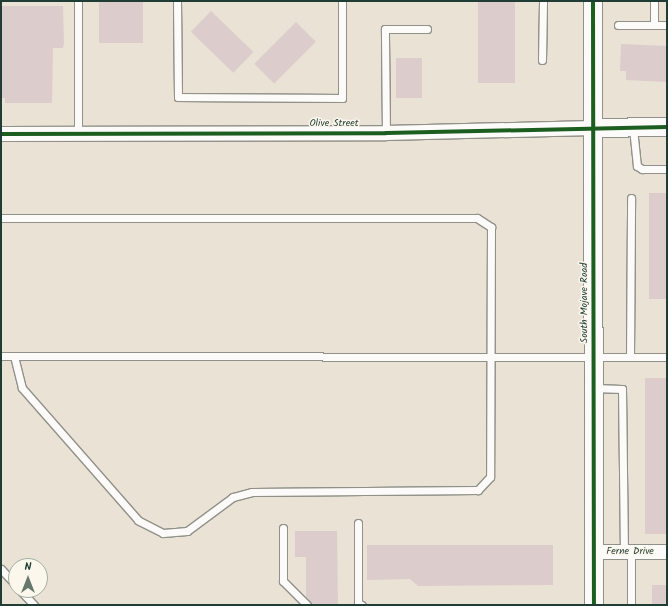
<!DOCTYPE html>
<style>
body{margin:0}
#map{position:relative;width:668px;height:606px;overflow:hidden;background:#eae2d4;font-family:Kalam,sans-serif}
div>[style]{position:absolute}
.building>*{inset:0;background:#dccdcc;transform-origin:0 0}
.roads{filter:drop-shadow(1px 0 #909189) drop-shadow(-1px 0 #909189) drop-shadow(0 1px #909189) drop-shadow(0 -1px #909189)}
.service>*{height:7px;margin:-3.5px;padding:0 3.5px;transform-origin:3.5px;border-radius:3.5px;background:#fcfbf9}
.minor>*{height:14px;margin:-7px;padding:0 7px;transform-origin:7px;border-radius:7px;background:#fcfbf9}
.tertiary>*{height:18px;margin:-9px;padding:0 9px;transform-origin:9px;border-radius:9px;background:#fcfbf9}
.cycleway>*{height:4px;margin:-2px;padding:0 2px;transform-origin:2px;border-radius:2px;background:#1b5e20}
span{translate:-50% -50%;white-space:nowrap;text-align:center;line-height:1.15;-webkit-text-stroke:3px #fbf7ec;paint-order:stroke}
.street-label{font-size:10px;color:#1f3d34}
.frame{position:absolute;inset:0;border:2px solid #1f3d34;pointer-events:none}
.north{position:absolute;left:8px;top:558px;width:40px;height:40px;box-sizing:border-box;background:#fbf7ec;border:1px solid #a3ada2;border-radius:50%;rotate:0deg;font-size:11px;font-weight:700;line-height:16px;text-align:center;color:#1f3d34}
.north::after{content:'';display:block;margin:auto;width:14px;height:18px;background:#66776c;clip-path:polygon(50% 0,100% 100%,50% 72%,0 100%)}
</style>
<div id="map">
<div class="building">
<i style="left:99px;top:1px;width:44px;height:42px"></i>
<i style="left:478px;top:1px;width:37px;height:82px"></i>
<i style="clip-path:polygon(1px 6px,63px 6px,64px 43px,63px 48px,53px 48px,52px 103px,5px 103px,5px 98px,1px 98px)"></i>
<i style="left:211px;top:11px;width:59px;height:29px;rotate:44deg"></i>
<i style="left:296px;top:22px;width:28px;height:59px;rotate:45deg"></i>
<i style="clip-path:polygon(621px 44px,667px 46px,667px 82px,626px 80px,626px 71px,620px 71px)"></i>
<i style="left:396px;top:58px;width:26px;height:40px"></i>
<i style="left:649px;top:193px;width:18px;height:106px"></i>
<i style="left:645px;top:378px;width:22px;height:156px"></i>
<i style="clip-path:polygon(295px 531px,337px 531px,338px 605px,312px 605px,306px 597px,306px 557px,295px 557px)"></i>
<i style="clip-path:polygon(367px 545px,553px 545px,553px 585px,418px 586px,410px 579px,367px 580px)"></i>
<i style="left:652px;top:585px;width:15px;height:20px"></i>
</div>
<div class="roads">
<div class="service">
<i style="left:78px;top:1px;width:134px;rotate:90deg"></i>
<i style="left:177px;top:1px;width:96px;rotate:89.4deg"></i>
<i style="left:178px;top:97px;width:164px;rotate:0.3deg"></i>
<i style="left:342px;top:98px;width:97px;rotate:-90deg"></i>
<i style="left:654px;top:1px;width:24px;rotate:90deg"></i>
<i style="left:618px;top:25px;width:49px"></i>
<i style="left:542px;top:60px;width:59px;rotate:-89deg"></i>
<i style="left:633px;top:128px;width:38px;rotate:84deg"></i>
<i style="left:637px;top:166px;width:6px;rotate:31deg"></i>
<i style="left:642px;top:169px;width:25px"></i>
<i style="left:386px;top:133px;width:104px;rotate:-90.6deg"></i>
<i style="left:385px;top:29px;width:42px"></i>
<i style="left:1px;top:218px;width:476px"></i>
<i style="left:477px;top:218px;width:17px;rotate:33deg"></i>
<i style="left:491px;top:227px;width:250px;rotate:90.2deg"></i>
<i style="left:490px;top:477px;width:18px;rotate:133deg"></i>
<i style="left:478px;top:490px;width:226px;rotate:179.5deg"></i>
<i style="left:252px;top:492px;width:20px;rotate:165deg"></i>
<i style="left:233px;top:497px;width:57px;rotate:143.5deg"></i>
<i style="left:187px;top:531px;width:24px;rotate:175deg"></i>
<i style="left:163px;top:533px;width:28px;rotate:-153deg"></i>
<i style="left:138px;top:520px;width:176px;rotate:-131.3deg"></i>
<i style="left:22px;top:388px;width:33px;rotate:-104deg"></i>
<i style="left:1px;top:356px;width:666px;rotate:0.09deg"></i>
<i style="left:630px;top:357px;width:159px;rotate:-89.6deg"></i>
<i style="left:594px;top:388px;width:28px;rotate:2deg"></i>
<i style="left:622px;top:389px;width:163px;rotate:89.3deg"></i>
<i style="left:358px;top:523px;width:80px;rotate:90deg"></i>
<i style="left:358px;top:603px;width:4px;rotate:27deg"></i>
<i style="left:283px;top:528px;width:53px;rotate:90deg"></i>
<i style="left:283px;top:581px;width:34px;rotate:45deg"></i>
<i style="left:631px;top:552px;width:53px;rotate:90deg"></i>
<i style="left:1px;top:569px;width:22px;rotate:47deg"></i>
<i style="left:20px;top:590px;width:21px;rotate:47deg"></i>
</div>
<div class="minor">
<i style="left:1px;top:134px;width:385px;rotate:-0.1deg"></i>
<i style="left:386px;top:133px;width:207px;rotate:-1.4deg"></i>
<i style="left:594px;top:552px;width:73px"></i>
</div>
<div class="tertiary">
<i style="left:593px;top:1px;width:604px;rotate:89.91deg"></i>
<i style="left:593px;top:128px;width:74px;rotate:-0.8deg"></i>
</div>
</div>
<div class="cycleway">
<i style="left:593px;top:1px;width:604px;rotate:89.91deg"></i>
<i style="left:1px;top:134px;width:385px;rotate:-0.1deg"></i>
<i style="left:386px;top:133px;width:281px;rotate:-1.2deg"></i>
</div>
<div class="street-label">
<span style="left:334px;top:124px">Olive Street</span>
<span style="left:585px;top:303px;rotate:-90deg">South Mojave Road</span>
<span style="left:630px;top:552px">Ferne Drive</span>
</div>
<div class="frame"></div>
<div class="north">N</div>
</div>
